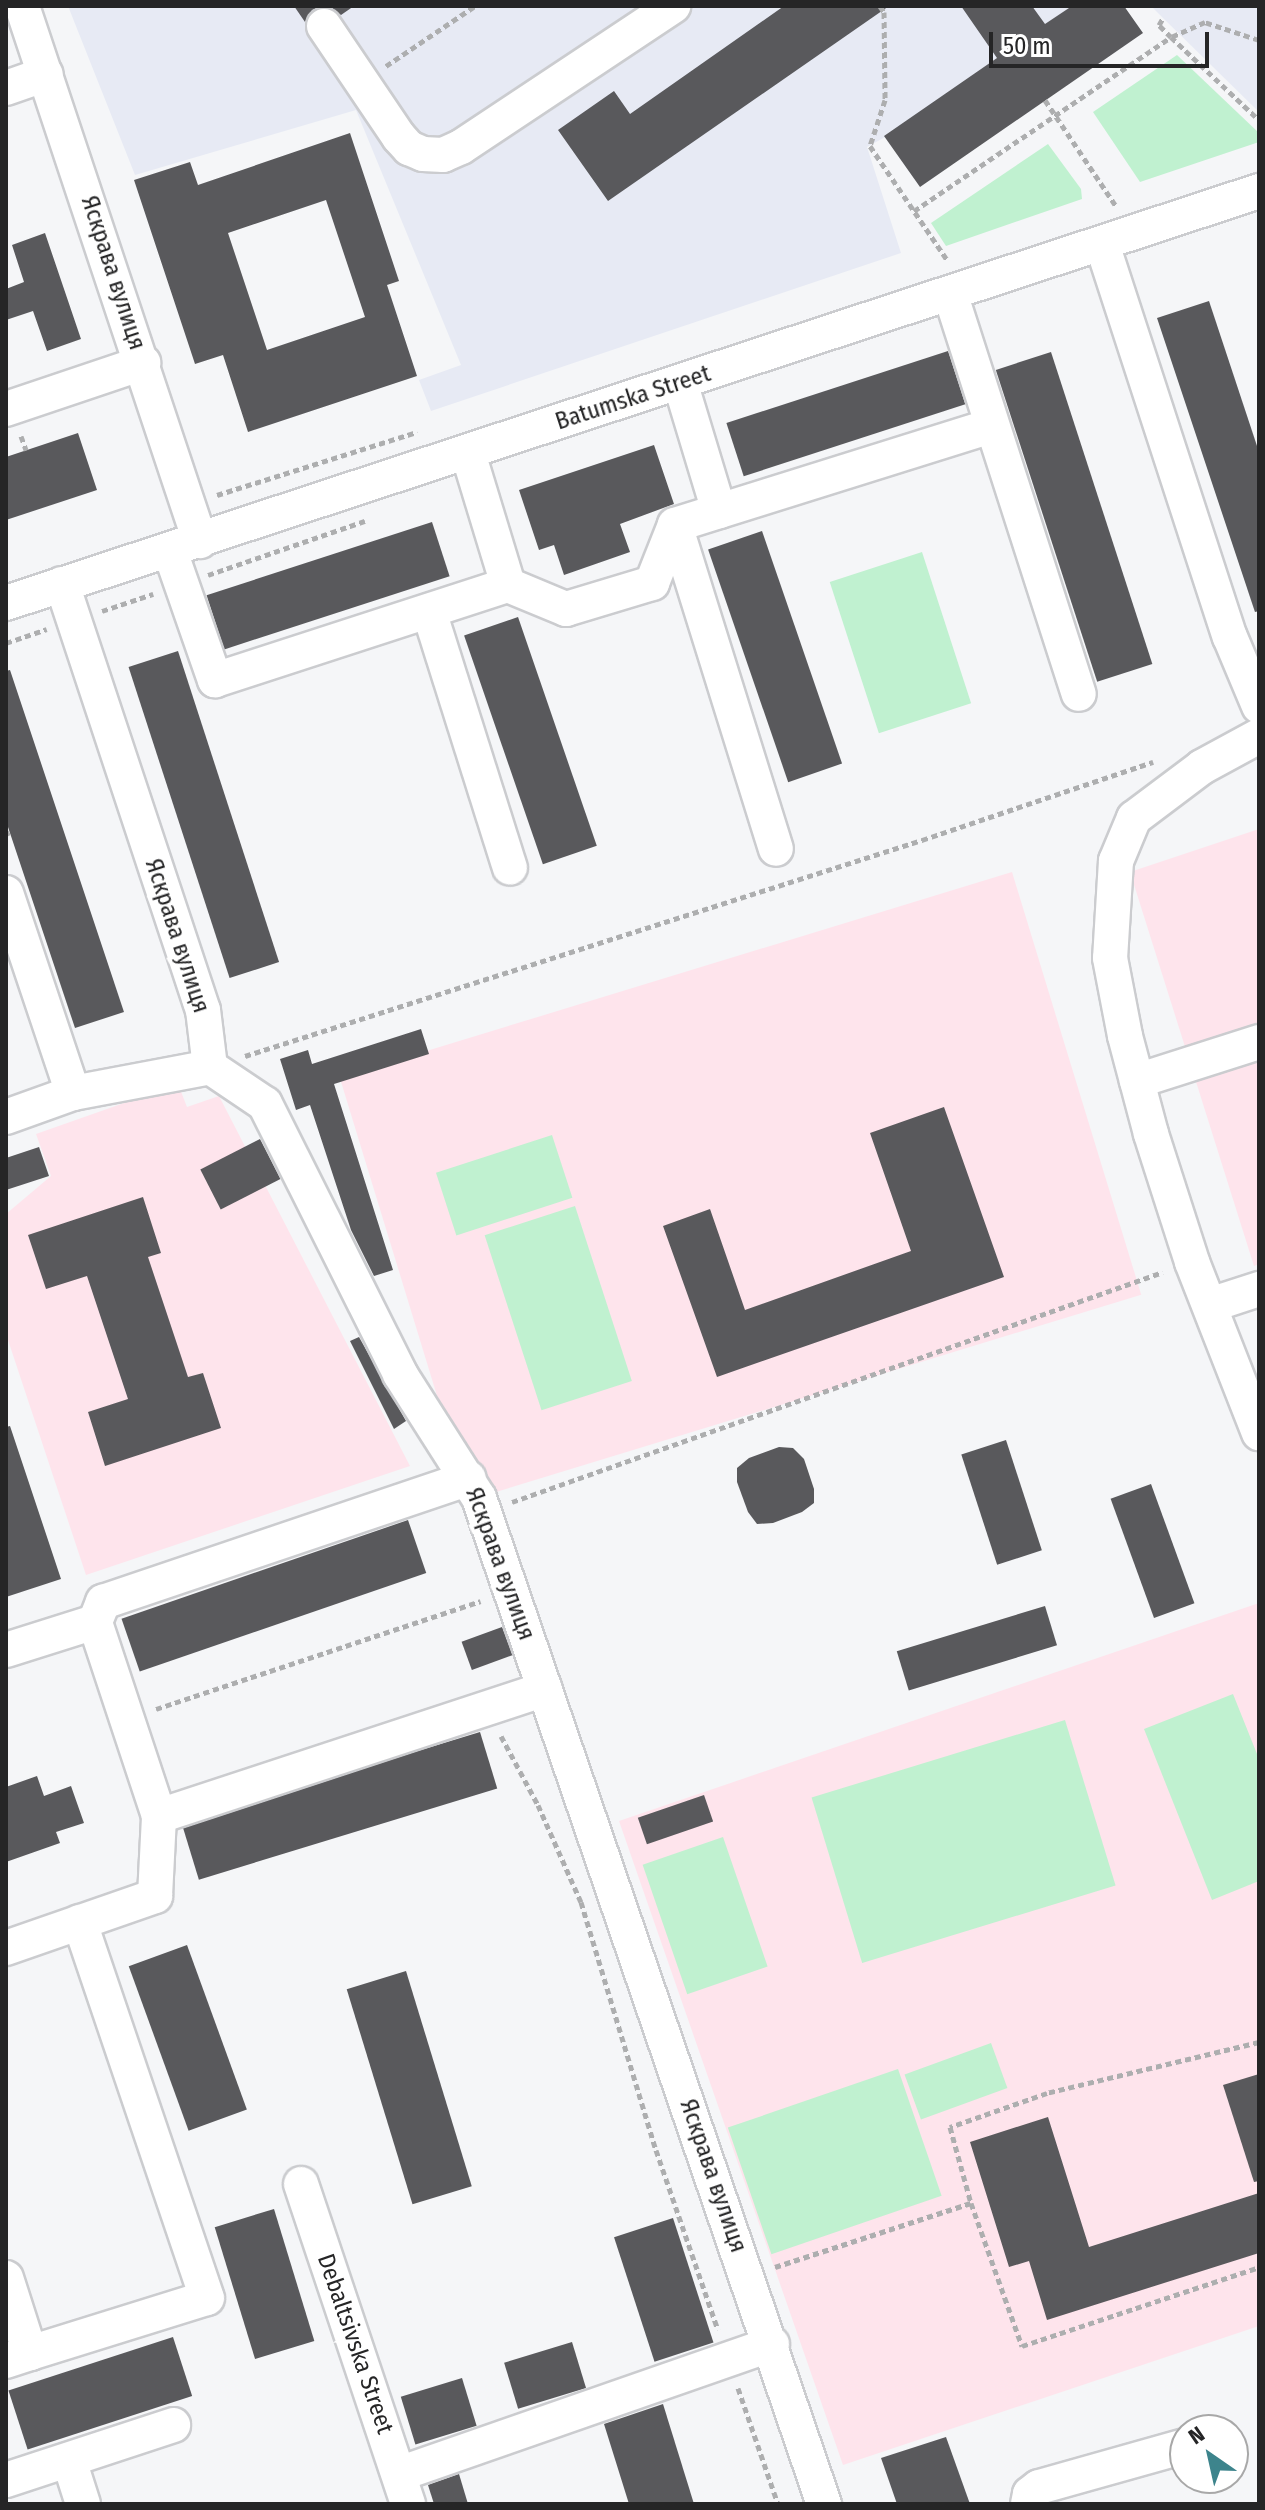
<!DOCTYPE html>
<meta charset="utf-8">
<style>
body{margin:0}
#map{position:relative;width:1265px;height:2510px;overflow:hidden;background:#f5f6f8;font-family:"Fira Sans Condensed",sans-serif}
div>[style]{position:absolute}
.built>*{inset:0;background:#e7eaf4}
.education>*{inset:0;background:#fee4ec;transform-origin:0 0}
.green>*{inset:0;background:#c0f1d0;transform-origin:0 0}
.building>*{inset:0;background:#59595c;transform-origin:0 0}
.path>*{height:5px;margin-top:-2.5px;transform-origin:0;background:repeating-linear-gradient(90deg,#adaeaf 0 6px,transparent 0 10px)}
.roads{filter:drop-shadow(2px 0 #cbcccf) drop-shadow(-2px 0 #cbcccf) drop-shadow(0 2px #cbcccf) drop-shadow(0 -2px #cbcccf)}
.minor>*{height:34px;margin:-17px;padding:0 17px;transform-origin:17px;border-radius:17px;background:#fff}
span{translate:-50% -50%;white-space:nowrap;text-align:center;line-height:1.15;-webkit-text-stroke:8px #fff;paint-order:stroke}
.street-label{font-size:24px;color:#252526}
.frame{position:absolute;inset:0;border:8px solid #252526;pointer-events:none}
.north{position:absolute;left:1169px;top:2414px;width:80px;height:80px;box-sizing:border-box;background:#fff;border:2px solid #a8a8a8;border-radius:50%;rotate:326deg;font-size:22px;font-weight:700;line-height:32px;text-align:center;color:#252526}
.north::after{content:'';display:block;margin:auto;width:28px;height:36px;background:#3d848c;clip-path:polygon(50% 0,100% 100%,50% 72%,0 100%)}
.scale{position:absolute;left:989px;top:32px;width:220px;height:36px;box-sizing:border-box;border:4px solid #252526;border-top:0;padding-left:10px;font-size:24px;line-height:28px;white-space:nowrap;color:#252526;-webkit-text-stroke:6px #fff;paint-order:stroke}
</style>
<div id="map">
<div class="built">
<i style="clip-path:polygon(68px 6px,1124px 6px,867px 147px,901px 253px,431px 411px,419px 380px,461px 365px,356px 110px,135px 175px)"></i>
<i style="clip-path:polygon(1151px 6px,1259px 6px,1259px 112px,1163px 18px)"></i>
</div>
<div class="education">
<i style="clip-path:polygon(1259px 829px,1259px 1264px,1254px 1266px,1130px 872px)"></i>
<i style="left:1012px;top:872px;width:442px;height:703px;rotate:73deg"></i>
<i style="clip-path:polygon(178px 1084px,187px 1107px,219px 1096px,410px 1466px,86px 1575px,6px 1334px,6px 1214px,51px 1176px,36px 1134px)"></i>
<i style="clip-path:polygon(1259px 1603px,1259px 2326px,843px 2465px,619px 1821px)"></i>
</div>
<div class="green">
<i style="clip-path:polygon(1177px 55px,1259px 133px,1259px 142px,1140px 182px,1093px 112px)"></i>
<i style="clip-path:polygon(1048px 144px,1081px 189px,1082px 199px,946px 246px,931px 223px)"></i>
<i style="left:922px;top:552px;width:159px;height:97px;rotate:72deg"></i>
<i style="left:552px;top:1135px;width:66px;height:122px;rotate:72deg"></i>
<i style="left:575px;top:1206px;width:184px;height:95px;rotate:72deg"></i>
<i style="clip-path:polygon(1233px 1694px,1259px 1759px,1259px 1881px,1212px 1900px,1144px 1729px)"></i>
<i style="left:1065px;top:1720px;width:173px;height:265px;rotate:73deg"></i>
<i style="left:723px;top:1837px;width:137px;height:85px;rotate:71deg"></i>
<i style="left:991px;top:2043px;width:48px;height:92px;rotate:70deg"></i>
<i style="left:898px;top:2069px;width:134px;height:180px;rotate:71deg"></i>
</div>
<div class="building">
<i style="clip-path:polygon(294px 6px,354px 6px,341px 15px,332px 8px,322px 6px,312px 10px,305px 22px)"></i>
<i style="clip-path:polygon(784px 6px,889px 6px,608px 201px,558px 130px,614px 91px,630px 114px)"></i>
<i style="clip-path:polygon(961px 6px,1032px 6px,1045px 24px,1072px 6px,1124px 6px,1143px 33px,920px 187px,884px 136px,997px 58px)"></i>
<i style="clip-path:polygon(evenodd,350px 133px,399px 281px,387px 285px,417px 376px,248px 432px,223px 355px,195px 364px,134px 180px,190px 162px,198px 185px,350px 133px,326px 200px,365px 317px,267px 350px,228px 233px,326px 200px)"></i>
<i style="clip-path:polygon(45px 233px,81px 339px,47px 351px,33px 311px,6px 320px,6px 289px,24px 282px,12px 245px)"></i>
<i style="clip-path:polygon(1209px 301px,1259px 452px,1259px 611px,1255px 612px,1157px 318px)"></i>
<i style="left:948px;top:351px;width:56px;height:233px;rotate:72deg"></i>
<i style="left:1051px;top:352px;width:328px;height:58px;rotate:72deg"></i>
<i style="clip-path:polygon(78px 433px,97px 490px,6px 520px,6px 457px)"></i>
<i style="clip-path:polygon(654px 445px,674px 504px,620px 524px,630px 552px,564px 575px,554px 545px,539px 550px,519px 490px)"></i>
<i style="left:432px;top:522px;width:57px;height:237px;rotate:72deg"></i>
<i style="left:762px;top:531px;width:246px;height:57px;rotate:71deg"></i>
<i style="left:518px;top:617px;width:242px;height:57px;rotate:71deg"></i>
<i style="left:178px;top:651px;width:327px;height:52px;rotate:72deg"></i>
<i style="clip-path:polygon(10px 670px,124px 1012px,75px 1028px,6px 821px,6px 671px)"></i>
<i style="clip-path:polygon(421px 1029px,429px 1054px,334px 1084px,393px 1270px,374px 1276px,351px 1230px,310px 1105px,296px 1110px,280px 1059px,308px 1050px,312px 1064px)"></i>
<i style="clip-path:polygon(944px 1107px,1004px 1277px,717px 1377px,663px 1226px,710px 1209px,745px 1310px,911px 1251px,870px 1133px)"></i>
<i style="left:260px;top:1139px;width:45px;height:67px;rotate:63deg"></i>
<i style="clip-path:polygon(39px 1147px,49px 1176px,6px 1190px,6px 1158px)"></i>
<i style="clip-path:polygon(143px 1197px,161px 1253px,148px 1257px,188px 1377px,203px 1373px,221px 1428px,105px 1466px,88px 1412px,128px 1399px,87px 1276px,46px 1289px,28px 1235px)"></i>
<i style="clip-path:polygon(359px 1337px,406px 1421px,394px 1429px,350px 1341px)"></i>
<i style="clip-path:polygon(10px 1426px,61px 1579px,6px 1597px,6px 1427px)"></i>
<i style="left:1006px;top:1440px;width:116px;height:47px;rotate:72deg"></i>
<i style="clip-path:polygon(779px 1447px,793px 1448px,804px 1459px,814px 1489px,814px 1503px,802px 1512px,773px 1523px,757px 1524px,748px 1512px,737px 1482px,737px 1468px,749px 1458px)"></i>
<i style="left:1151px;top:1484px;width:127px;height:43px;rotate:70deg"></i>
<i style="left:408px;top:1520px;width:56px;height:303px;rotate:71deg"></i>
<i style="left:1045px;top:1606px;width:41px;height:155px;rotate:73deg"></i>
<i style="left:502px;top:1627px;width:30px;height:43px;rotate:70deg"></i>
<i style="left:480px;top:1732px;width:59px;height:312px;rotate:73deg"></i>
<i style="clip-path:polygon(37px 1776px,44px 1796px,71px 1786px,84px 1823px,56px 1832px,60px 1843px,6px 1862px,6px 1787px)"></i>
<i style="left:704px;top:1795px;width:28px;height:70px;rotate:71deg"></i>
<i style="left:187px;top:1945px;width:175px;height:62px;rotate:70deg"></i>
<i style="left:406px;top:1971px;width:225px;height:62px;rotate:73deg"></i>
<i style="clip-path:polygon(1259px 2074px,1259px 2181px,1254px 2182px,1223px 2085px)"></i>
<i style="clip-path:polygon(1048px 2117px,1089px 2247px,1259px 2193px,1259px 2253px,1047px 2320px,1029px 2261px,1009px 2267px,970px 2142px)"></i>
<i style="left:274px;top:2209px;width:138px;height:62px;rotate:73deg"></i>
<i style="left:673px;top:2218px;width:131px;height:62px;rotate:72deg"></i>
<i style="left:173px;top:2337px;width:62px;height:173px;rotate:72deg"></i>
<i style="left:572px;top:2342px;width:48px;height:71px;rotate:73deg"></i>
<i style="left:462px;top:2378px;width:50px;height:64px;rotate:73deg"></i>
<i style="clip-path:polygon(663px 2404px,694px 2504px,629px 2504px,604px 2424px)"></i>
<i style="clip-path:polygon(946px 2437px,970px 2504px,897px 2504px,881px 2458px)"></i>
<i style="clip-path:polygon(459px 2474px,468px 2504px,434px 2504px,428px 2485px)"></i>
</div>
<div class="path">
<i style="left:880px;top:6px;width:7px;rotate:56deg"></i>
<i style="left:884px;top:12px;width:88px;rotate:89.3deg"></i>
<i style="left:885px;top:100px;width:48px;rotate:108.1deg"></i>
<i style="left:870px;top:146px;width:139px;rotate:55.9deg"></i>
<i style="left:1259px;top:40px;width:57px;rotate:-161.6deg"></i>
<i style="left:1205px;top:22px;width:37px;rotate:156deg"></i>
<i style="left:1171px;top:37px;width:121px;rotate:43.3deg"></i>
<i style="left:386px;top:66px;width:107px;rotate:-34deg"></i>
<i style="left:1045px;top:100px;width:128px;rotate:56.2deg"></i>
<i style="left:914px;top:211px;width:310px;rotate:-34.1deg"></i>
<i style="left:1171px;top:37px;width:17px;rotate:-135deg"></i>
<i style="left:1159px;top:25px;width:8px;rotate:-60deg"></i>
<i style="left:21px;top:436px;width:15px;rotate:70deg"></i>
<i style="left:217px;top:495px;width:210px;rotate:-17.5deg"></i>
<i style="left:208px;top:575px;width:166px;rotate:-19deg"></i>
<i style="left:102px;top:611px;width:54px;rotate:-18.4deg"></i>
<i style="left:6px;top:643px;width:43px;rotate:-18.9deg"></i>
<i style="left:6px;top:834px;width:4px;rotate:-27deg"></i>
<i style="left:245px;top:1056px;width:711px;rotate:-17.7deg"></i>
<i style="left:922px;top:840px;width:244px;rotate:-18.7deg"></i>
<i style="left:512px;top:1502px;width:690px;rotate:-19.46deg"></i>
<i style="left:156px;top:1709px;width:342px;rotate:-18.4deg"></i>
<i style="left:501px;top:1736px;width:78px;rotate:61.8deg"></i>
<i style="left:538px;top:1805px;width:106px;rotate:66.1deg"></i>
<i style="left:581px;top:1902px;width:259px;rotate:73.2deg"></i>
<i style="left:656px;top:2150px;width:190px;rotate:71deg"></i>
<i style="left:1259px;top:2042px;width:218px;rotate:166.5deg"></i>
<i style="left:1047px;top:2093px;width:103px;rotate:160.7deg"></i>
<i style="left:950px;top:2127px;width:79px;rotate:74.6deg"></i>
<i style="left:971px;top:2203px;width:152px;rotate:70.4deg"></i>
<i style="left:1022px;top:2346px;width:250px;rotate:-18.4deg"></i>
<i style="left:775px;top:2267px;width:206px;rotate:-18.1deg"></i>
<i style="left:738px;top:2388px;width:123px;rotate:71deg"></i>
</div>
<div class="roads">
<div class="minor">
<i style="left:22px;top:6px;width:564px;rotate:71.6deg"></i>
<i style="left:324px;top:26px;width:134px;rotate:56deg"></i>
<i style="left:399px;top:137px;width:15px;rotate:48deg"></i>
<i style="left:409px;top:148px;width:15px;rotate:23deg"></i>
<i style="left:423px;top:154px;width:20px;rotate:3deg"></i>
<i style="left:443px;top:155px;width:20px;rotate:-24deg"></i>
<i style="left:461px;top:147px;width:255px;rotate:-33.6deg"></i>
<i style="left:6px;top:88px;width:42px;rotate:-19.3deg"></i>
<i style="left:1102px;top:244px;width:413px;rotate:72deg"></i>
<i style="left:1230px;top:637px;width:75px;rotate:67.2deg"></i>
<i style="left:950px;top:293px;width:421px;rotate:72.2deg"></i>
<i style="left:680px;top:382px;width:135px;rotate:73.2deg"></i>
<i style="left:6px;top:409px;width:145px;rotate:-18.6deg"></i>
<i style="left:468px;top:453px;width:138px;rotate:73.1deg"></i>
<i style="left:675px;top:525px;width:339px;rotate:72.7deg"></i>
<i style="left:170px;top:551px;width:137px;rotate:70.8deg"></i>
<i style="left:215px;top:680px;width:308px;rotate:-18deg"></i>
<i style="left:508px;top:585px;width:63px;rotate:22.5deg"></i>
<i style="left:566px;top:609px;width:90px;rotate:-16.8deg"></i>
<i style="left:652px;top:583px;width:62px;rotate:-68.4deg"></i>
<i style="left:675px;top:525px;width:330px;rotate:-17.4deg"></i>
<i style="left:62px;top:584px;width:449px;rotate:71.7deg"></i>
<i style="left:203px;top:1010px;width:57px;rotate:83deg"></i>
<i style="left:210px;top:1067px;width:66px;rotate:33.9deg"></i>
<i style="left:265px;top:1104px;width:302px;rotate:63.4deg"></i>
<i style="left:400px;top:1374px;width:147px;rotate:57.5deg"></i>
<i style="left:479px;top:1498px;width:1064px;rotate:71.07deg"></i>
<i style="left:6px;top:603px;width:1319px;rotate:-18.2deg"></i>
<i style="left:429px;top:611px;width:269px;rotate:72.5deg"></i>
<i style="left:1259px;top:736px;width:65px;rotate:151.5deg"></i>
<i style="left:1202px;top:767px;width:85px;rotate:143.1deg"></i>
<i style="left:1134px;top:818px;width:47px;rotate:112.7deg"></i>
<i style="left:1116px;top:861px;width:97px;rotate:93.5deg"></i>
<i style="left:1110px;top:958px;width:79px;rotate:79.1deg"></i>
<i style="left:1125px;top:1036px;width:101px;rotate:75.1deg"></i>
<i style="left:1151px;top:1134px;width:134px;rotate:72.2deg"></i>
<i style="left:1192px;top:1262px;width:184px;rotate:68.6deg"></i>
<i style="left:6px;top:893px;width:211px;rotate:71.5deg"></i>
<i style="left:1137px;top:1081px;width:128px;rotate:-17.7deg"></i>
<i style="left:6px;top:1117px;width:71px;rotate:-19.7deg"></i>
<i style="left:73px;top:1093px;width:139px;rotate:-10.7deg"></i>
<i style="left:1210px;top:1305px;width:52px;rotate:-18.1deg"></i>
<i style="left:6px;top:1650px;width:93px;rotate:-17.5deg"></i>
<i style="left:95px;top:1622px;width:22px;rotate:-68deg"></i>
<i style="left:103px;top:1602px;width:386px;rotate:-18.7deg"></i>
<i style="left:159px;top:1816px;width:406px;rotate:-18.2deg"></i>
<i style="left:6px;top:1948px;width:158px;rotate:-19.2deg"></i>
<i style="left:155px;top:1896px;width:80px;rotate:-87.1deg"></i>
<i style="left:159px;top:1816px;width:204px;rotate:-108.3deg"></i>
<i style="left:301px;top:2184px;width:337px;rotate:71.5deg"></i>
<i style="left:6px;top:2278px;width:79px;rotate:72.3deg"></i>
<i style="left:30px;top:2353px;width:25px;rotate:162deg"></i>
<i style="left:30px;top:2353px;width:185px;rotate:-17.3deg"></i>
<i style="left:207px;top:2298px;width:397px;rotate:-108.7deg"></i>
<i style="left:69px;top:2460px;width:46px;rotate:72.3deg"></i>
<i style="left:399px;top:2474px;width:395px;rotate:-19.2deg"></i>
<i style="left:6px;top:2480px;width:176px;rotate:-18.2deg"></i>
<i style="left:1028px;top:2504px;width:10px;rotate:-79deg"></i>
<i style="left:1030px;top:2494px;width:11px;rotate:-38deg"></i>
<i style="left:1039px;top:2487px;width:152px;rotate:-15.7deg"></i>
</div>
</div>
<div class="street-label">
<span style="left:113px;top:273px;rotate:72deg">Яскрава вулиця</span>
<span style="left:633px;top:398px;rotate:-18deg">Batumska Street</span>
<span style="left:177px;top:936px;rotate:72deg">Яскрава вулиця</span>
<span style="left:500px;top:1564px;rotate:70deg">Яскрава вулиця</span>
<span style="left:713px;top:2176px;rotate:71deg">Яскрава вулиця</span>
<span style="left:355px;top:2344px;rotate:71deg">Debaltsivska Street</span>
</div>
<div class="frame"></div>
<div class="north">N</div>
<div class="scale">50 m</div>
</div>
